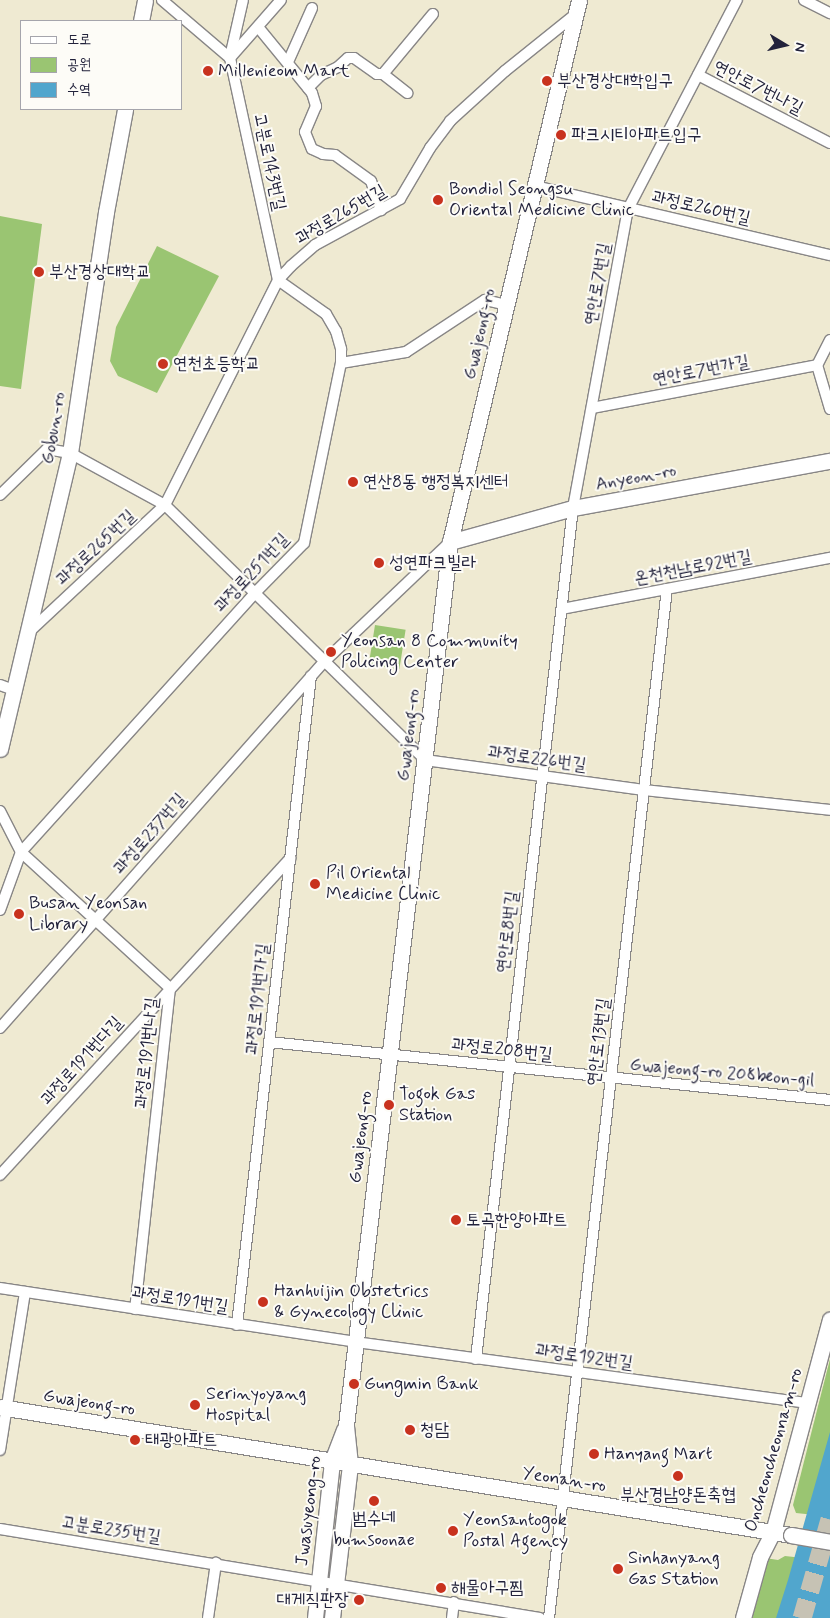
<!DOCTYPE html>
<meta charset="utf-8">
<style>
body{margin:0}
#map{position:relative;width:830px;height:1618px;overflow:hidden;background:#efead2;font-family:Mynerve,"Poor Story",sans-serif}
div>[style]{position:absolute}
.green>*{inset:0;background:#9ac572;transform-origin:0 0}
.water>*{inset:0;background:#51a6cd}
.highway-tunnel>*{height:19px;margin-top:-9.5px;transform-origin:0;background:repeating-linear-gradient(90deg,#c6c2b4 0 19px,transparent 0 28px)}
.roads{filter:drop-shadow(1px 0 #888686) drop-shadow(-1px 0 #888686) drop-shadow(0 1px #888686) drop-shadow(0 -1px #888686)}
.street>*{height:10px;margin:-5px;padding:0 5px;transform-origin:5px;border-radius:5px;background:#fff}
.secondary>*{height:15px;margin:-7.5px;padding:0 7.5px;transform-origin:7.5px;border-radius:7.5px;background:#fff}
.bridges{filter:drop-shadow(1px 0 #888686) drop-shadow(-1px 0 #888686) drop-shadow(0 1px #888686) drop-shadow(0 -1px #888686)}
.secondary-bridge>*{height:15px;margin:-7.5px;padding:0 7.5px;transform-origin:7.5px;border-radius:7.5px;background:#fff}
.dots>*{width:14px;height:14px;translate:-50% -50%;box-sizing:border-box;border:2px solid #fdfcf7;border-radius:50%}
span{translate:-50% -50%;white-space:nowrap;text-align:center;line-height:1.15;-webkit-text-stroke:4px #fdfcf7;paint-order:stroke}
.poi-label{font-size:18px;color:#22223b}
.left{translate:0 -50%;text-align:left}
.right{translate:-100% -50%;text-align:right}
.street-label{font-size:18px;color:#22223b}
.legend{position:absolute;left:20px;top:20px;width:162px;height:90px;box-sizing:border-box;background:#fdfcf7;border:1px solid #a5a5ac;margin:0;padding:6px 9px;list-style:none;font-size:15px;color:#22223b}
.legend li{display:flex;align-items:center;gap:10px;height:25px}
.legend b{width:25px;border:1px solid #a5a5ac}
.north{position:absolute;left:760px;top:20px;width:50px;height:50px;-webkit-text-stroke:4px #fdfcf7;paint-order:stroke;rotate:99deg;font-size:14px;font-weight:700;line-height:20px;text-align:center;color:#22223b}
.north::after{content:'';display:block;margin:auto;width:18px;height:22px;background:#22223b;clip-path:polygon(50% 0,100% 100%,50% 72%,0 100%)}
</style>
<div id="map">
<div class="green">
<i style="clip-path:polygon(0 216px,42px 224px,21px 389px,0 386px)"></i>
<i style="clip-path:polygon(157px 246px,219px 276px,157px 393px,118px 376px,110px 361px,116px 327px)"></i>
<i style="left:375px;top:625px;width:31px;height:40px;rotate:9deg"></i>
<i style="clip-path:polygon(830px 1359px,830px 1458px,815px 1515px,796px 1513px,793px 1505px)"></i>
<i style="clip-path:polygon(785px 1556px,803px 1558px,786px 1618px,748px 1618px,765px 1558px,778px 1560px)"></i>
</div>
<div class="water">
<i style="clip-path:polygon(830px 1432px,830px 1618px,776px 1618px,788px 1580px)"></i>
</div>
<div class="highway-tunnel">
<i style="left:802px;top:1618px;width:103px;rotate:-74.2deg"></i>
</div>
<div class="roads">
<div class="street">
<i style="left:162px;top:0;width:89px;rotate:40.5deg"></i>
<i style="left:230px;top:58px;width:227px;rotate:77.8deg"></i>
<i style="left:278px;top:280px;width:59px;rotate:35.3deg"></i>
<i style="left:326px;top:314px;width:20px;rotate:60deg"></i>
<i style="left:336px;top:331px;width:19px;rotate:74deg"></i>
<i style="left:341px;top:349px;width:14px;rotate:90deg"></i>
<i style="left:804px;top:0;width:29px;rotate:27deg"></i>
<i style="left:258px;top:27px;width:85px;rotate:50.7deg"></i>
<i style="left:312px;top:93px;width:14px;rotate:73deg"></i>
<i style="left:316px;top:106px;width:28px;rotate:113deg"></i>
<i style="left:305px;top:132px;width:18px;rotate:68deg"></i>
<i style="left:312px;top:149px;width:12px;rotate:24deg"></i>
<i style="left:323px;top:154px;width:12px;rotate:5deg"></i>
<i style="left:335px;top:155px;width:44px;rotate:35.8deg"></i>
<i style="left:371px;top:181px;width:31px;rotate:71deg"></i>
<i style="left:230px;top:57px;width:58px;rotate:-77.2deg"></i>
<i style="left:230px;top:58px;width:77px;rotate:-48.7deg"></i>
<i style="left:288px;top:62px;width:59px;rotate:-66deg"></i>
<i style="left:383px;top:74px;width:31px;rotate:38deg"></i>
<i style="left:698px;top:75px;width:148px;rotate:27.3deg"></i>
<i style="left:308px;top:88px;width:18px;rotate:-45deg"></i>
<i style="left:321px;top:75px;width:19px;rotate:-25deg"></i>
<i style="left:338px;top:67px;width:13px;rotate:-42deg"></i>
<i style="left:348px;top:58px;width:6px"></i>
<i style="left:354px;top:58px;width:28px;rotate:35deg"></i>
<i style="left:377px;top:74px;width:6px"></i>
<i style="left:383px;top:74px;width:78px;rotate:-50.2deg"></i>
<i style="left:535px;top:186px;width:303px;rotate:13.2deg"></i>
<i style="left:830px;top:340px;width:28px;rotate:117deg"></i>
<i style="left:817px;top:365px;width:46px;rotate:73.5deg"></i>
<i style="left:592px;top:408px;width:229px;rotate:-10.8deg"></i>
<i style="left:0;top:495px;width:66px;rotate:-44.4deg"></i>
<i style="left:47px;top:449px;width:23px;rotate:10deg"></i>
<i style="left:70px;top:453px;width:108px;rotate:28.7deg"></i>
<i style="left:165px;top:505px;width:364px;rotate:44.4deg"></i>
<i style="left:425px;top:760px;width:221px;rotate:7.8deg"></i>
<i style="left:644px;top:790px;width:187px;rotate:6.1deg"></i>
<i style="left:562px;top:609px;width:273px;rotate:-10.8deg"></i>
<i style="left:28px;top:633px;width:187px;rotate:-43.1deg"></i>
<i style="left:165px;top:505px;width:252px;rotate:-63.3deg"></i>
<i style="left:278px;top:280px;width:19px;rotate:-47deg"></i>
<i style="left:291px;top:266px;width:32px;rotate:-41deg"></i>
<i style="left:315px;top:245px;width:97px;rotate:-28.4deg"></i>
<i style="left:400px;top:199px;width:59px;rotate:-59.5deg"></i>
<i style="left:430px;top:148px;width:34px;rotate:-53deg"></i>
<i style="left:450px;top:121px;width:74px;rotate:-42.3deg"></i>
<i style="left:505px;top:71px;width:91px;rotate:-38.8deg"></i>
<i style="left:0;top:685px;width:15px;rotate:20deg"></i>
<i style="left:0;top:811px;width:46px;rotate:62.9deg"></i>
<i style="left:21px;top:852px;width:202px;rotate:42.4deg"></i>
<i style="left:170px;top:988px;width:323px;rotate:96.2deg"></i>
<i style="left:0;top:910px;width:62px;rotate:-70.1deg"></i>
<i style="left:21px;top:852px;width:349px;rotate:-47.9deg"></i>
<i style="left:255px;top:593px;width:70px;rotate:-45.6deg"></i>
<i style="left:304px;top:543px;width:184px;rotate:-78.4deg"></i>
<i style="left:341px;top:363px;width:66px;rotate:-9.6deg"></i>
<i style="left:406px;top:352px;width:95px;rotate:-33.4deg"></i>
<i style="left:485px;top:300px;width:23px;rotate:13deg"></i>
<i style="left:0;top:1028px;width:490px;rotate:-48.5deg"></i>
<i style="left:325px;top:661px;width:173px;rotate:-43.6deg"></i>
<i style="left:269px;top:1042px;width:564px;rotate:5.9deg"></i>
<i style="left:0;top:1175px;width:430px;rotate:-47.5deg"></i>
<i style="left:0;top:1288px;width:360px;rotate:8.6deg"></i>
<i style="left:356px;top:1342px;width:455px;rotate:7.7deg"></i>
<i style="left:237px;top:1325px;width:653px;rotate:-83.5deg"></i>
<i style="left:476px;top:1359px;width:857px;rotate:-83.5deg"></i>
<i style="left:573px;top:508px;width:304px;rotate:-79.6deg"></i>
<i style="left:628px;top:209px;width:236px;rotate:-62.5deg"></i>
<i style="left:0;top:1450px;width:160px;rotate:-81deg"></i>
<i style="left:0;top:1529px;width:547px;rotate:9.36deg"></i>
<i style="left:208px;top:1618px;width:56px;rotate:-81.7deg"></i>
<i style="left:452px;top:1618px;width:16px;rotate:-83deg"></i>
<i style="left:549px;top:1618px;width:1036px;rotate:-83.46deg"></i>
</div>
<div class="secondary">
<i style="left:141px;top:21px;width:21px;rotate:-79deg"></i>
<i style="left:450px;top:542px;width:128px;rotate:-15.5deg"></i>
<i style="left:573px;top:508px;width:261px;rotate:-10.4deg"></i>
<i style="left:0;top:749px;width:304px;rotate:-76.7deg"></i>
<i style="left:70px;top:453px;width:244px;rotate:-81.5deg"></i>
<i style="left:106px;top:212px;width:105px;rotate:-79.5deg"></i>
<i style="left:0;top:1407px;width:801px;rotate:9.19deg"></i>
<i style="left:315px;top:1618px;width:158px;rotate:-83.8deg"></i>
<i style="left:332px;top:1461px;width:34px;rotate:-69deg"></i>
<i style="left:332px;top:1618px;width:155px;rotate:-83.3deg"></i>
<i style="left:350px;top:1464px;width:39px;rotate:-96deg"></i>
<i style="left:346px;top:1425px;width:889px;rotate:-83.28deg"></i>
<i style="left:450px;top:542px;width:557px;rotate:-76.61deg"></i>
<i style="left:743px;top:1618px;width:63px;rotate:-74.4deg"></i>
<i style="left:760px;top:1557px;width:28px;rotate:-63deg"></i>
<i style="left:773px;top:1532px;width:220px;rotate:-75deg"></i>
</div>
</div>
<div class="bridges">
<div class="secondary-bridge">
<i style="left:791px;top:1535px;width:40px;rotate:10deg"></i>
</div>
</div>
<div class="dots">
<i style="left:208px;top:71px;background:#c8321e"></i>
<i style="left:547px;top:81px;background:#c8321e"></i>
<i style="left:561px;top:135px;background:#c8321e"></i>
<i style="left:438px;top:200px;background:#c8321e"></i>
<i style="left:39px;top:272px;background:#c8321e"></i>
<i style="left:163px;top:364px;background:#c8321e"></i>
<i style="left:353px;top:482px;background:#c8321e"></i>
<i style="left:379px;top:563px;background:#c8321e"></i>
<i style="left:331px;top:652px;background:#c8321e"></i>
<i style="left:315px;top:884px;background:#c8321e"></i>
<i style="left:19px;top:914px;background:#c8321e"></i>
<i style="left:389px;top:1105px;background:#c8321e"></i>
<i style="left:456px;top:1220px;background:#c8321e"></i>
<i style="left:263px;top:1302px;background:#c8321e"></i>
<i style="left:354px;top:1384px;background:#c8321e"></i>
<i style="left:195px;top:1405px;background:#c8321e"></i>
<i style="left:410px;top:1430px;background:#c8321e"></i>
<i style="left:135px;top:1440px;background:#c8321e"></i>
<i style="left:594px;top:1454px;background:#c8321e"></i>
<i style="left:678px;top:1476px;background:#c8321e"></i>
<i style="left:374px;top:1501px;background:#c8321e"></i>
<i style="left:453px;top:1531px;background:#c8321e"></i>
<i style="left:618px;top:1569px;background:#c8321e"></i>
<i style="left:441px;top:1588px;background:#c8321e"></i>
<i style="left:359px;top:1600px;background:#c8321e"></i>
</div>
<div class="poi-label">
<span class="left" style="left:218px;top:71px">Millenieom Mart</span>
<span class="left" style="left:557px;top:81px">부산경상대학입구</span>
<span class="left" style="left:571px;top:135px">파크시티아파트입구</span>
<span class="left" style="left:449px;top:200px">Bondiol Seongsu<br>Oriental Medicine Clinic</span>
<span class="left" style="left:49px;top:272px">부산경상대학교</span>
<span class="left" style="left:173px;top:364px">연천초등학교</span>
<span class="left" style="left:363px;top:482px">연산8동 행정복지센터</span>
<span class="left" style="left:389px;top:563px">성연파크빌라</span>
<span class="left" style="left:341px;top:652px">Yeonsan 8 Community<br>Policing Center</span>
<span class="left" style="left:326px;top:884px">Pil Oriental<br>Medicine Clinic</span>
<span class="left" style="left:29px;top:914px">Busan Yeonsan<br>Library</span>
<span class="left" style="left:399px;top:1105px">Togok Gas<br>Station</span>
<span class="left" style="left:466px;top:1220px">토곡한양아파트</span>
<span class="left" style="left:274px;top:1302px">Hanhuijin Obstetrics<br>&amp; Gynecology Clinic</span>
<span class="left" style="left:364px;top:1384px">Gungmin Bank</span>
<span class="left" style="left:206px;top:1405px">Serinyoyang<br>Hospital</span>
<span class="left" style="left:420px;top:1430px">청담</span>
<span class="left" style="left:145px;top:1440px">태광아파트</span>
<span class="left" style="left:604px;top:1454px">Hanyang Mart</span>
<span style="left:678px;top:1495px">부산경남양돈축협</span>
<span style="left:374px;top:1530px">범수네<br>bumsoonae</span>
<span class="left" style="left:463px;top:1531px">Yeonsantogok<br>Postal Agency</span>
<span class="left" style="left:628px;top:1569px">Sinhanyang<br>Gas Station</span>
<span class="left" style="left:451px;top:1588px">해물아구찜</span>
<span class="right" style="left:349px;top:1600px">대게직판장</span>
</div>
<div class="street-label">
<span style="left:758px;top:88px;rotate:27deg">연안로7번나길</span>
<span style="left:269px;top:162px;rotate:78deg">고분로143번길</span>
<span style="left:701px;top:208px;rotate:13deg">과정로260번길</span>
<span style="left:341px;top:215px;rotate:-30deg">과정로265번길</span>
<span style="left:598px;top:284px;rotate:-80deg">연안로7번길</span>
<span style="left:480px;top:334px;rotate:-77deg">Gwajeong-ro</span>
<span style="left:701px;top:371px;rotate:-11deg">연안로7번가길</span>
<span style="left:54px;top:428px;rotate:-80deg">Gobun-ro</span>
<span style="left:636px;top:478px;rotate:-10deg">Anyeon-ro</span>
<span style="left:96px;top:548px;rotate:-43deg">과정로265번길</span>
<span style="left:693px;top:568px;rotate:-11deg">온천천남로92번길</span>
<span style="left:252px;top:573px;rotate:-47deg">과정로251번길</span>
<span style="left:409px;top:735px;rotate:-83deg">Gwajeong-ro</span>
<span style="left:537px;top:759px;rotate:8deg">과정로226번길</span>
<span style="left:150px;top:834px;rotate:-49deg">과정로237번길</span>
<span style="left:508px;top:932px;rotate:-83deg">연안로8번길</span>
<span style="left:258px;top:999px;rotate:-84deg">과정로191번가길</span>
<span style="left:599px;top:1042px;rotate:-83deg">연안로13번길</span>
<span style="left:502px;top:1050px;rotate:6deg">과정로208번길</span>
<span style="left:147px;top:1053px;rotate:-84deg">과정로191번나길</span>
<span style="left:82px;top:1061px;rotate:-48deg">과정로191번다길</span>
<span style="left:722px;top:1073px;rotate:5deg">Gwajeong-ro 208beon-gil</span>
<span style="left:361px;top:1137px;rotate:-83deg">Gwajeong-ro</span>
<span style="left:180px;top:1300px;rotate:9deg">과정로191번길</span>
<span style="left:584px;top:1357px;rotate:8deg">과정로192번길</span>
<span style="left:89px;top:1403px;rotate:9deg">Gwajeong-ro</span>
<span style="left:774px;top:1450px;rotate:-74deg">Oncheoncheonnam-ro</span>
<span style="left:564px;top:1480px;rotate:9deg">Yeonan-ro</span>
<span style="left:309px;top:1511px;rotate:-83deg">Jwasuyeong-ro</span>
<span style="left:111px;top:1530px;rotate:9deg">고분로235번길</span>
</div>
<ul class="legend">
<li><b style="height:6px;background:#fff"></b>도로</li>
<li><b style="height:14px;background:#9ac572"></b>공원</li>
<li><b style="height:14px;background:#51a6cd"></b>수역</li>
</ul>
<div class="north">N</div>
</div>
